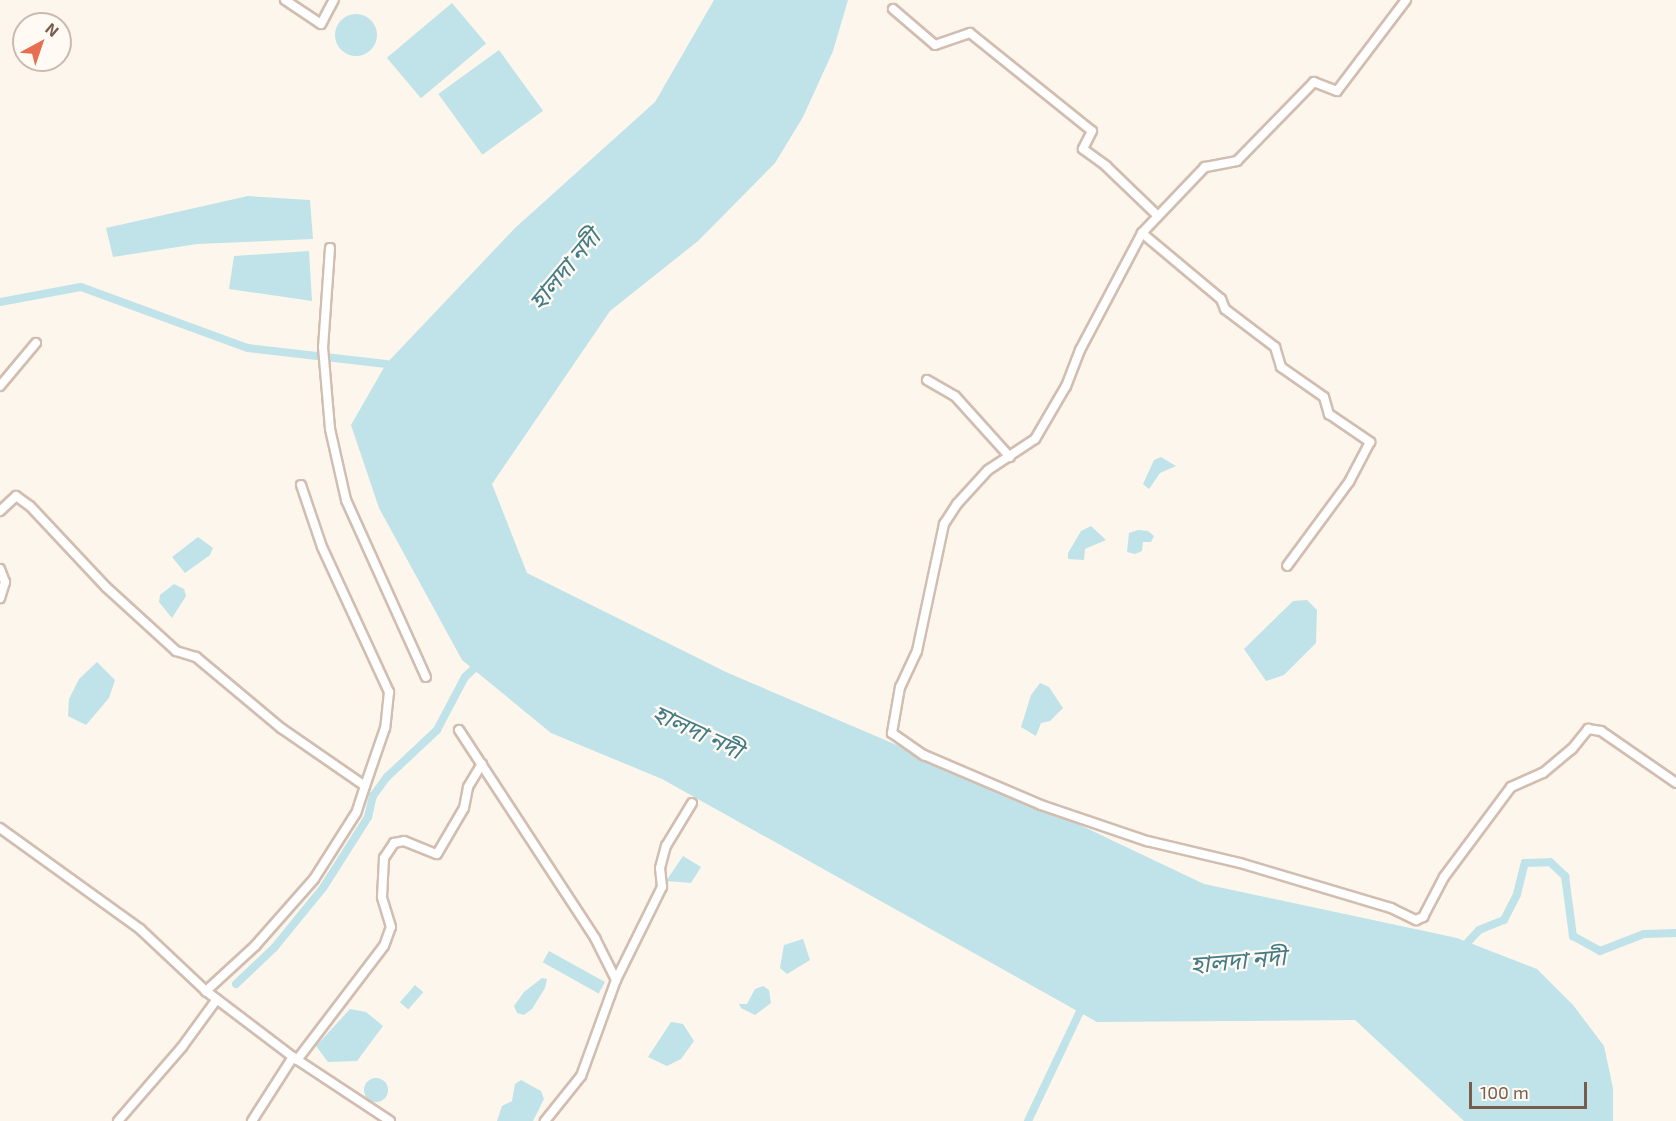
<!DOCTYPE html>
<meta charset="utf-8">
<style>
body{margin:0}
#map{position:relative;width:1676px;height:1121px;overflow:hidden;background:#fdf6ec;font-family:"Exo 2","Noto Sans Bengali",sans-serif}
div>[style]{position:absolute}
.water>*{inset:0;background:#bfe3e8;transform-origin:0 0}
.round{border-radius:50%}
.canal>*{height:8px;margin:-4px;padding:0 4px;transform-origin:4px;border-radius:4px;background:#bfe3e8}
.roads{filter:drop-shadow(2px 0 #d1beb0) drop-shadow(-2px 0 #d1beb0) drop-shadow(0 2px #d1beb0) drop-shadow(0 -2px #d1beb0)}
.minor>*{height:8px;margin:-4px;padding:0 4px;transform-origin:4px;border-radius:4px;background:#fff}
span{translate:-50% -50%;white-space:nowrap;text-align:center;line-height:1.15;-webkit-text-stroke:4.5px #fffaf3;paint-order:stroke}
.water-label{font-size:24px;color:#437c86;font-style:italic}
.north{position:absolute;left:12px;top:12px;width:60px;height:60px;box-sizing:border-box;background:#fffaf3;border:2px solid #cabbb1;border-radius:50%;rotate:40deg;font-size:16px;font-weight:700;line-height:24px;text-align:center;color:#7a5c4d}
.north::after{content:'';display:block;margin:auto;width:21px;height:27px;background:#e76f51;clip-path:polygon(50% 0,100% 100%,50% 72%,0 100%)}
.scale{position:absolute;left:1469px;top:1082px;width:118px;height:27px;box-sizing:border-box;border:3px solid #7a5c4d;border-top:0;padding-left:8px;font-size:18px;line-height:21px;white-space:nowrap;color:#7a5c4d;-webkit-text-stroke:4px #fffaf3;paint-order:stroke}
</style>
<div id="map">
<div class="water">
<i style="clip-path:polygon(714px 0,848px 0,833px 51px,803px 117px,775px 163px,698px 241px,610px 311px,492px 484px,527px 573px,728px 673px,1042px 807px,1204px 884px,1457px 938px,1537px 969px,1573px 1005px,1604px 1046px,1613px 1088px,1613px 1121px,1464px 1121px,1355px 1020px,1097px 1022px,662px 779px,551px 733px,462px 660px,379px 508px,351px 425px,386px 364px,515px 228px,655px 102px)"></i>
<i style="left:452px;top:3px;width:53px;height:85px;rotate:50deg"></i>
<i class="round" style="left:335px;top:14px;width:42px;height:42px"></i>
<i style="left:499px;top:50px;width:75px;height:75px;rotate:54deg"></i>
<i style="clip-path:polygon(248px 196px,310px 200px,313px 239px,197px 244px,113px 257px,106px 228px)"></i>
<i style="clip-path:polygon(309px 251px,312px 301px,229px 289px,234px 256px)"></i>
<i style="clip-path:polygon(1161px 457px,1176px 466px,1160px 473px,1149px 489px,1143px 484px,1154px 460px)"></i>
<i style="clip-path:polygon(1091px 526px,1106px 540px,1085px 549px,1084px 560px,1068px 559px,1068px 553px,1081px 531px)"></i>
<i style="clip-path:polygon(1138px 530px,1148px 531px,1154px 536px,1151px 542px,1143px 542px,1142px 551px,1135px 554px,1127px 552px,1129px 533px)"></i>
<i style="clip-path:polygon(198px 537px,213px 548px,210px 555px,185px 573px,172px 557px)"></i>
<i style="clip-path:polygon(174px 584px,184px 589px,186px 596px,172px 618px,159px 602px,160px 595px)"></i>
<i style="clip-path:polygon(1307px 600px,1317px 610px,1316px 643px,1284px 675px,1266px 681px,1244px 649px,1293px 601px)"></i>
<i style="clip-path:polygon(97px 662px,115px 680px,109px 698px,86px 725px,68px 716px,69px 699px,79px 679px)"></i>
<i style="clip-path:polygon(1040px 683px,1049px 687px,1063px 708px,1050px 721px,1041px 723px,1036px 736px,1021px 727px,1031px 695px)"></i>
<i style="clip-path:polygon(683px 856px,701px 867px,691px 883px,666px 881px)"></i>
<i style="clip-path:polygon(803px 939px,810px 960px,787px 974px,780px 968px,784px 945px)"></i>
<i style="left:549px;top:951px;width:64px;height:13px;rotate:29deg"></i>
<i style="clip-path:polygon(542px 978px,547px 979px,545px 988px,532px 1009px,524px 1015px,517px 1013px,514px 1006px,524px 992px)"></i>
<i style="left:415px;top:985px;width:11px;height:23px;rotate:41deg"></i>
<i style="clip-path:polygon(763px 986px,769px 990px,771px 1003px,755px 1015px,741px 1008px,739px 1004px,747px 1004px,755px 989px)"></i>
<i style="clip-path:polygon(350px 1009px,366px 1012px,383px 1026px,357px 1061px,328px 1062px,316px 1046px)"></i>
<i style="clip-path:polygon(671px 1022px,683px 1024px,694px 1041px,681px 1059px,667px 1066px,648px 1057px)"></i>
<i class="round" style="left:364px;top:1078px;width:24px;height:24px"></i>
<i style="clip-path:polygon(521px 1080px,541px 1091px,544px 1099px,533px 1121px,497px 1121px,502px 1106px,512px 1101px,515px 1084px)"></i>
</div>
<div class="canal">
<i style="left:0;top:302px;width:82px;rotate:-10.5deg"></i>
<i style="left:81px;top:287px;width:178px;rotate:20.1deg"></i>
<i style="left:248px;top:348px;width:139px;rotate:6.6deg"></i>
<i style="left:386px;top:364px;width:11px;rotate:27deg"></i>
<i style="left:1468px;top:942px;width:16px;rotate:-47deg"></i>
<i style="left:1479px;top:930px;width:27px;rotate:-22deg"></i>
<i style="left:1504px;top:920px;width:29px;rotate:-63deg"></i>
<i style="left:1517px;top:894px;width:32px;rotate:-76deg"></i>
<i style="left:1525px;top:863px;width:25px;rotate:-2deg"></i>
<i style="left:1550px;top:862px;width:21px;rotate:43deg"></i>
<i style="left:1565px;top:876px;width:61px;rotate:82.4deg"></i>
<i style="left:1573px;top:936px;width:31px;rotate:29deg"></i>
<i style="left:1600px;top:951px;width:47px;rotate:-21.1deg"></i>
<i style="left:1644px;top:934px;width:32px;rotate:-2deg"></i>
<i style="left:236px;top:984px;width:52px;rotate:-43.5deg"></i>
<i style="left:274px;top:948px;width:77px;rotate:-50.8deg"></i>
<i style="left:323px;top:888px;width:84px;rotate:-57.6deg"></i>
<i style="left:368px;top:817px;width:22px;rotate:-77deg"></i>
<i style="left:373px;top:796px;width:24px;rotate:-54deg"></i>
<i style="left:387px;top:777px;width:69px;rotate:-43.2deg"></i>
<i style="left:437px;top:730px;width:60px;rotate:-62.2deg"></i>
<i style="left:465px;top:677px;width:21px;rotate:-43deg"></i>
<i style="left:1028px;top:1121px;width:131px;rotate:-64.6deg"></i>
</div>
<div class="roads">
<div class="minor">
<i style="left:285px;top:0;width:43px;rotate:33.7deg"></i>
<i style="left:321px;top:24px;width:27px;rotate:-62deg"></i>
<i style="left:1406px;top:0;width:114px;rotate:127.2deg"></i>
<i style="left:1337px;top:91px;width:25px;rotate:-159deg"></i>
<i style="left:1314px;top:82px;width:110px;rotate:134.3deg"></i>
<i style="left:1237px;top:161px;width:33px;rotate:169deg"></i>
<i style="left:1205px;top:167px;width:91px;rotate:133.7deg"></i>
<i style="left:1142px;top:233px;width:132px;rotate:117.9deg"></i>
<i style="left:1080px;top:350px;width:39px;rotate:111deg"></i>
<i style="left:1066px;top:386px;width:61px;rotate:120.3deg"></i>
<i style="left:1035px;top:439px;width:56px;rotate:146.6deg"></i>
<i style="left:988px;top:470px;width:46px;rotate:132.4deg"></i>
<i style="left:957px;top:504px;width:24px;rotate:123deg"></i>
<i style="left:944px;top:524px;width:130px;rotate:102deg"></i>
<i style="left:917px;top:651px;width:40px;rotate:115deg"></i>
<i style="left:900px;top:687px;width:47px;rotate:99.9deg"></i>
<i style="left:892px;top:733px;width:39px;rotate:35deg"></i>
<i style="left:924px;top:755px;width:127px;rotate:23.1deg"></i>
<i style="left:1041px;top:805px;width:112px;rotate:18.8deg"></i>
<i style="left:1147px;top:841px;width:96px;rotate:13.3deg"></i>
<i style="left:1240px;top:863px;width:158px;rotate:16.6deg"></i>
<i style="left:1391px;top:908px;width:28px;rotate:26deg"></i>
<i style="left:1416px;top:920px;width:8px;rotate:-23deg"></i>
<i style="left:1423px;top:917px;width:45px;rotate:-62.3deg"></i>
<i style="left:1444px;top:877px;width:112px;rotate:-53.3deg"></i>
<i style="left:1511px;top:787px;width:35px;rotate:-24deg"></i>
<i style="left:1543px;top:773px;width:38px;rotate:-40deg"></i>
<i style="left:1572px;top:749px;width:26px;rotate:-51deg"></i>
<i style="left:1588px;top:729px;width:13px;rotate:9deg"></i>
<i style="left:1601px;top:731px;width:91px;rotate:34.7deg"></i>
<i style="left:893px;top:9px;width:55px;rotate:40.6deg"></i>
<i style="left:935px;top:45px;width:37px;rotate:-19deg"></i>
<i style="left:970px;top:33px;width:156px;rotate:38.8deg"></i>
<i style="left:1092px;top:131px;width:20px;rotate:117deg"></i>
<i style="left:1083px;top:149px;width:29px;rotate:36deg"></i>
<i style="left:1106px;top:166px;width:72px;rotate:43.9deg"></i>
<i style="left:1142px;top:233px;width:103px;rotate:39.9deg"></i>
<i style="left:1221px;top:299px;width:11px;rotate:68deg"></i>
<i style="left:1225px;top:309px;width:63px;rotate:37.2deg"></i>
<i style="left:1275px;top:347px;width:21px;rotate:73deg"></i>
<i style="left:1281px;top:367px;width:52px;rotate:34.9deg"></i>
<i style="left:1324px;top:397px;width:18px;rotate:74deg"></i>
<i style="left:1329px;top:414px;width:50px;rotate:34.3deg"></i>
<i style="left:1370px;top:442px;width:45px;rotate:117.7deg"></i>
<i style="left:1349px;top:482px;width:104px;rotate:126.4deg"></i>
<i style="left:330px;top:248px;width:99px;rotate:94deg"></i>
<i style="left:323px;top:347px;width:82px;rotate:85.1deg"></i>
<i style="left:330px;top:429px;width:73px;rotate:77.3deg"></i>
<i style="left:346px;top:500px;width:194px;rotate:65.7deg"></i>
<i style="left:927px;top:380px;width:32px;rotate:30deg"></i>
<i style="left:955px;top:396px;width:82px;rotate:48deg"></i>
<i style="left:0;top:386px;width:56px;rotate:-50.1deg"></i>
<i style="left:301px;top:485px;width:65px;rotate:71.3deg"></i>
<i style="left:322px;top:547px;width:160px;rotate:65.2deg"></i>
<i style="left:389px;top:692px;width:36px;rotate:96deg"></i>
<i style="left:385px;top:728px;width:61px;rotate:109deg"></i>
<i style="left:0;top:511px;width:22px;rotate:-43deg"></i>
<i style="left:16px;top:496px;width:17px;rotate:36deg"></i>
<i style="left:30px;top:506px;width:111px;rotate:46.8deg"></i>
<i style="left:106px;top:587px;width:95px;rotate:42.4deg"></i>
<i style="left:176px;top:651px;width:21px;rotate:17deg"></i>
<i style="left:196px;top:657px;width:111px;rotate:39.9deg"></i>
<i style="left:281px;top:728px;width:102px;rotate:34.6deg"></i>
<i style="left:365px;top:786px;width:28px;rotate:108deg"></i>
<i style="left:356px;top:813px;width:78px;rotate:122.5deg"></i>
<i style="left:314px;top:879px;width:89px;rotate:131.4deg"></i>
<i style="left:255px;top:946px;width:67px;rotate:137.4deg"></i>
<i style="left:0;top:569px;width:14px;rotate:69deg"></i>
<i style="left:5px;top:582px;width:17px;rotate:107deg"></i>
<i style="left:459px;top:730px;width:249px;rotate:56.8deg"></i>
<i style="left:595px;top:938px;width:47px;rotate:63.4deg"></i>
<i style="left:616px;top:980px;width:102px;rotate:110deg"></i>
<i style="left:581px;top:1076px;width:58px;rotate:128.7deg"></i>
<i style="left:0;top:828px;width:173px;rotate:35.8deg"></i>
<i style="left:140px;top:929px;width:91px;rotate:43.2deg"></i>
<i style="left:206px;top:991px;width:109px;rotate:37.2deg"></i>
<i style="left:293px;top:1057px;width:116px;rotate:33.4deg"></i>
<i style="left:616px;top:980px;width:104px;rotate:-63.7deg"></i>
<i style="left:662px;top:887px;width:19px;rotate:-96deg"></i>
<i style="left:660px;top:868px;width:23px;rotate:-75deg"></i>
<i style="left:666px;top:846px;width:50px;rotate:-58.8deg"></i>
<i style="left:297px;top:1060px;width:143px;rotate:-52.7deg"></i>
<i style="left:384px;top:946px;width:20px;rotate:-70deg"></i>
<i style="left:391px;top:927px;width:31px;rotate:-107deg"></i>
<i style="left:382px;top:897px;width:39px;rotate:-87deg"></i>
<i style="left:384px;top:858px;width:18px;rotate:-56deg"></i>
<i style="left:394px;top:843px;width:10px;rotate:-11deg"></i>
<i style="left:404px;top:841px;width:35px;rotate:22deg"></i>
<i style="left:437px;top:854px;width:53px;rotate:-59.6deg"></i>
<i style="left:464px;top:808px;width:21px;rotate:-79deg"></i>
<i style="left:468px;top:787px;width:27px;rotate:-59deg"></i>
<i style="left:118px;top:1121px;width:98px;rotate:-49.1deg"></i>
<i style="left:182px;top:1047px;width:59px;rotate:-53.9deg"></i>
<i style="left:252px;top:1121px;width:76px;rotate:-57.4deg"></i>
</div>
</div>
<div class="water-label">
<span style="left:564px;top:269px;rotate:-50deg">হালদা নদী</span>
<span style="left:698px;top:731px;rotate:25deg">হালদা নদী</span>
<span style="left:1238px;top:960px;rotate:-5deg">হালদা নদী</span>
</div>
<div class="north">N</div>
<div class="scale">100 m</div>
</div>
